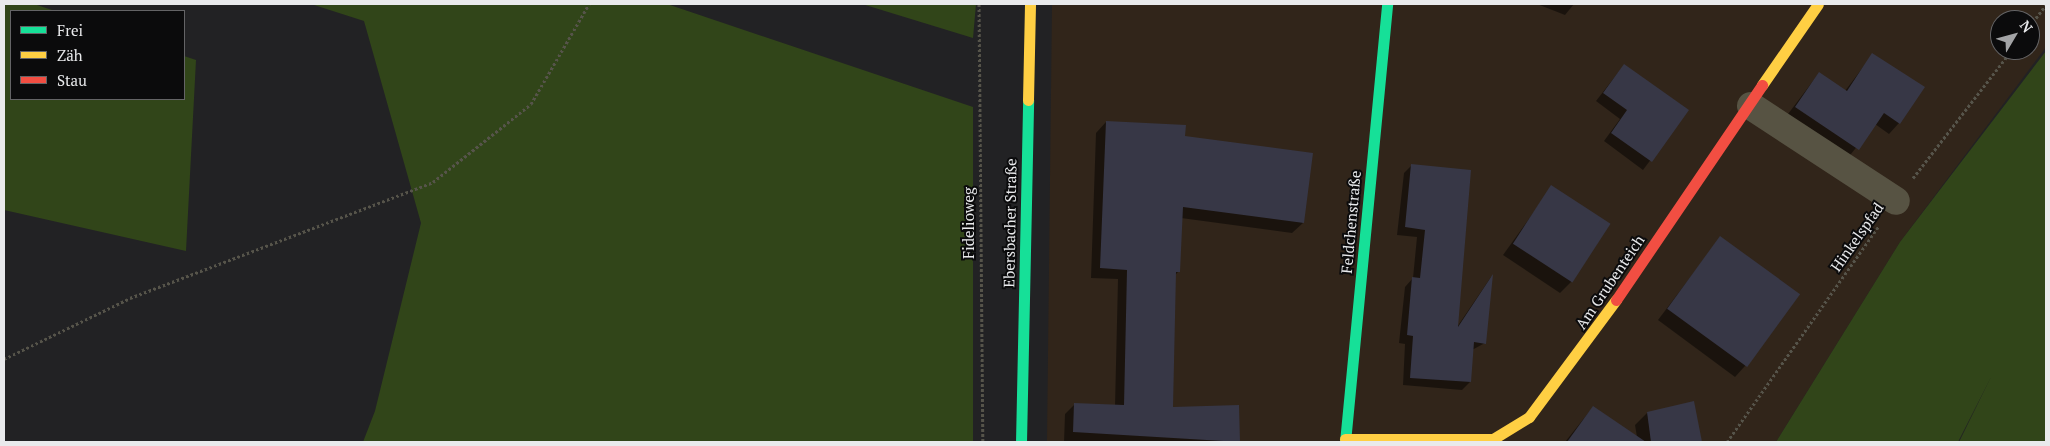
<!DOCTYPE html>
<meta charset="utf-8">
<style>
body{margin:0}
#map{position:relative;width:2050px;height:446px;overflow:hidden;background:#222224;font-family:"PT Serif",serif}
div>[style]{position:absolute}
.industrial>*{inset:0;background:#31251a}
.green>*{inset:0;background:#314519}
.shadow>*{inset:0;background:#0007}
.building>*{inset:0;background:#373746;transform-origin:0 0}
.path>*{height:3px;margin-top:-1.5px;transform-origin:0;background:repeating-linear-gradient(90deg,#56544a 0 2.5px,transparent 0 5px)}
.street>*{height:28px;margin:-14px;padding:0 14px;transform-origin:14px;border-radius:14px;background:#575343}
.fast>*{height:11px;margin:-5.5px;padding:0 5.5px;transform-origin:5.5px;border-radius:5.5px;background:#16e098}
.slow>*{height:11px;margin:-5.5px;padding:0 5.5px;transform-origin:5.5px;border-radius:5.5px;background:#ffcf43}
.jam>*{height:11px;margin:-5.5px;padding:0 5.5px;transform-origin:5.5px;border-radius:5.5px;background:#f24e42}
span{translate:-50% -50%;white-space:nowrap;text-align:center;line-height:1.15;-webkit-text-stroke:4px #0b0b0c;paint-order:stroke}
.street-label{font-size:15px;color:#e9eaec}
.frame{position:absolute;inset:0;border:5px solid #e9eaec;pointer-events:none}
.legend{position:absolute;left:10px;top:10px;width:175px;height:90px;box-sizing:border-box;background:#0b0b0c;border:1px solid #646466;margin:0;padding:6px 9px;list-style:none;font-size:15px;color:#e9eaec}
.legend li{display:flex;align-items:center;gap:10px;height:25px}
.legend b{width:25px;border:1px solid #646466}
.north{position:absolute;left:1990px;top:10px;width:50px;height:50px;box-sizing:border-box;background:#0b0b0c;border:1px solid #646466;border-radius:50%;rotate:53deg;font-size:14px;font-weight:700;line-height:20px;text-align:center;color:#e9eaec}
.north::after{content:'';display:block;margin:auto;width:18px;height:22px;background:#a3a4a6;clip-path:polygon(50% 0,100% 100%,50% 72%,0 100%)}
</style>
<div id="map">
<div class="industrial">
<i style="clip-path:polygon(evenodd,1052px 4px,2046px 4px,2046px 47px,1900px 242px,1776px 442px,1047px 442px,1052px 4px,2000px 20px,2030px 20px,2030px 50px,2000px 50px,2000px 20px)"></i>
</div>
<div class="green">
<i style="clip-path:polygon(4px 4px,34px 4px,55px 11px,11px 11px,11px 99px,184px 99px,184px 56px,196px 60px,186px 251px,4px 210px)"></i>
<i style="clip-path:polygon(311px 4px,667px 4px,973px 107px,973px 442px,363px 442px,375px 411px,421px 223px,364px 21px)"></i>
<i style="clip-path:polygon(862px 4px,976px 4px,973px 38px)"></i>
<i style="clip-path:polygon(2046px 51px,2046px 442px,1959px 442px,1991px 377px,1958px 442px,1776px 442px,1900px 242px)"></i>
</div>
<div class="shadow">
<i style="clip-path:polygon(1537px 4px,1574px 4px,1565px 15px)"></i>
<i style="clip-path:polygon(1873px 54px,1899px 123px,1889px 134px,1875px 124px,1847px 159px,1785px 118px,1819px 73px,1845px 91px)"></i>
<i style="clip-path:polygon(1624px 65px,1688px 110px,1643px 170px,1604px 141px,1620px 119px,1596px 101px)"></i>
<i style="clip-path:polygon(1106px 122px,1184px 137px,1303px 223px,1292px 233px,1181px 218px,1179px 271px,1174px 276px,1172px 408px,1238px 406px,1239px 442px,1064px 442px,1065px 414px,1075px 404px,1115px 406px,1118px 279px,1091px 278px,1096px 133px)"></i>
<i style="clip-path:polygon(1412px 165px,1457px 327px,1491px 277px,1485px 343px,1472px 350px,1470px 382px,1462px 390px,1403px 385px,1405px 344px,1399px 343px,1405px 287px,1413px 278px,1417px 237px,1397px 235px,1404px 173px)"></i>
<i style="clip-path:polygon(1552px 187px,1571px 282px,1560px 293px,1503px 255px)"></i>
<i style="clip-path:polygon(1720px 238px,1745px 366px,1735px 377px,1658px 320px)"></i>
<i style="clip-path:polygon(1693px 402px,1701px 442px,1565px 442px,1593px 407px,1637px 437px,1635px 425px,1647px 413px)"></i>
</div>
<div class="building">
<i style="clip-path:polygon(1872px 53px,1925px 87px,1900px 124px,1884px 113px,1859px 150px,1795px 107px,1819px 72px,1847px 91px)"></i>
<i style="clip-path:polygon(1624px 64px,1689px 110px,1652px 162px,1611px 133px,1627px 110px,1603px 93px)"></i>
<i style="clip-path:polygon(1106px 121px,1186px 125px,1185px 136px,1313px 153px,1304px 223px,1183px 207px,1180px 272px,1176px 272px,1173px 407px,1239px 405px,1240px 442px,1073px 432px,1074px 403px,1124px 405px,1127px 270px,1100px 268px)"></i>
<i style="clip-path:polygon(1411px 164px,1471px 170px,1458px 327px,1493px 274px,1486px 344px,1474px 342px,1471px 382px,1410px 378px,1413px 336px,1407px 335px,1412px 277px,1420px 278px,1425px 230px,1405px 227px)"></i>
<i style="left:1551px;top:185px;width:71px;height:70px;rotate:33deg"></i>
<i style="left:1720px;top:236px;width:99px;height:90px;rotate:36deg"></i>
<i style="clip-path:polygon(1694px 401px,1702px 442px,1651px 442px,1647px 412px)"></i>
<i style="clip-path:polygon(1593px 406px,1646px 442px,1567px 442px)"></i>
</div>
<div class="path">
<i style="left:979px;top:4px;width:438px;rotate:89.5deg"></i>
<i style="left:2030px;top:26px;width:26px;rotate:-53deg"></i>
<i style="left:1913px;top:178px;width:162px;rotate:-52.3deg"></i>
<i style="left:4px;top:359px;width:140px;rotate:-25.8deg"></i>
<i style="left:130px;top:298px;width:324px;rotate:-20.9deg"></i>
<i style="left:433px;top:182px;width:125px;rotate:-38.5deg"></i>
<i style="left:531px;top:104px;width:116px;rotate:-59.9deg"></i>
<i style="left:1727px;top:442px;width:264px;rotate:-54.9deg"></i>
</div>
<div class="street">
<i style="left:1751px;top:106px;width:173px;rotate:33.2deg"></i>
</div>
<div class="fast">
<i style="left:1021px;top:442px;width:342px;rotate:-88.8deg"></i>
<i style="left:1345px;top:442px;width:440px;rotate:-84.5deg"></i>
</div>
<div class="slow">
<i style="left:1762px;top:85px;width:98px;rotate:-55.3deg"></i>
<i style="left:1028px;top:100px;width:96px;rotate:-88.8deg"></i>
<i style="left:1345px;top:439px;width:148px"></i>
<i style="left:1493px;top:439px;width:42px;rotate:-31.4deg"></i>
<i style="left:1529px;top:417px;width:146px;rotate:-53.4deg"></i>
</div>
<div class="jam">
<i style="left:1616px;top:300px;width:260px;rotate:-55.8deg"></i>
</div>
<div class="street-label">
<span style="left:1351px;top:222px;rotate:-85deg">Feldchenstraße</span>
<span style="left:969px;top:223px;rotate:-90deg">Fidelioweg</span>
<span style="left:1010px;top:223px;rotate:-89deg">Ebersbacher Straße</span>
<span style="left:1857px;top:237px;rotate:-55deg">Hinkelspfad</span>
<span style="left:1610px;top:282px;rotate:-56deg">Am Grubenteich</span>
</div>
<div class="frame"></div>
<ul class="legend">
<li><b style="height:6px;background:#16e098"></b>Frei</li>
<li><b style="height:6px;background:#ffcf43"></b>Zäh</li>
<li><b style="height:6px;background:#f24e42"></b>Stau</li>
</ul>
<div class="north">N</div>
</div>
